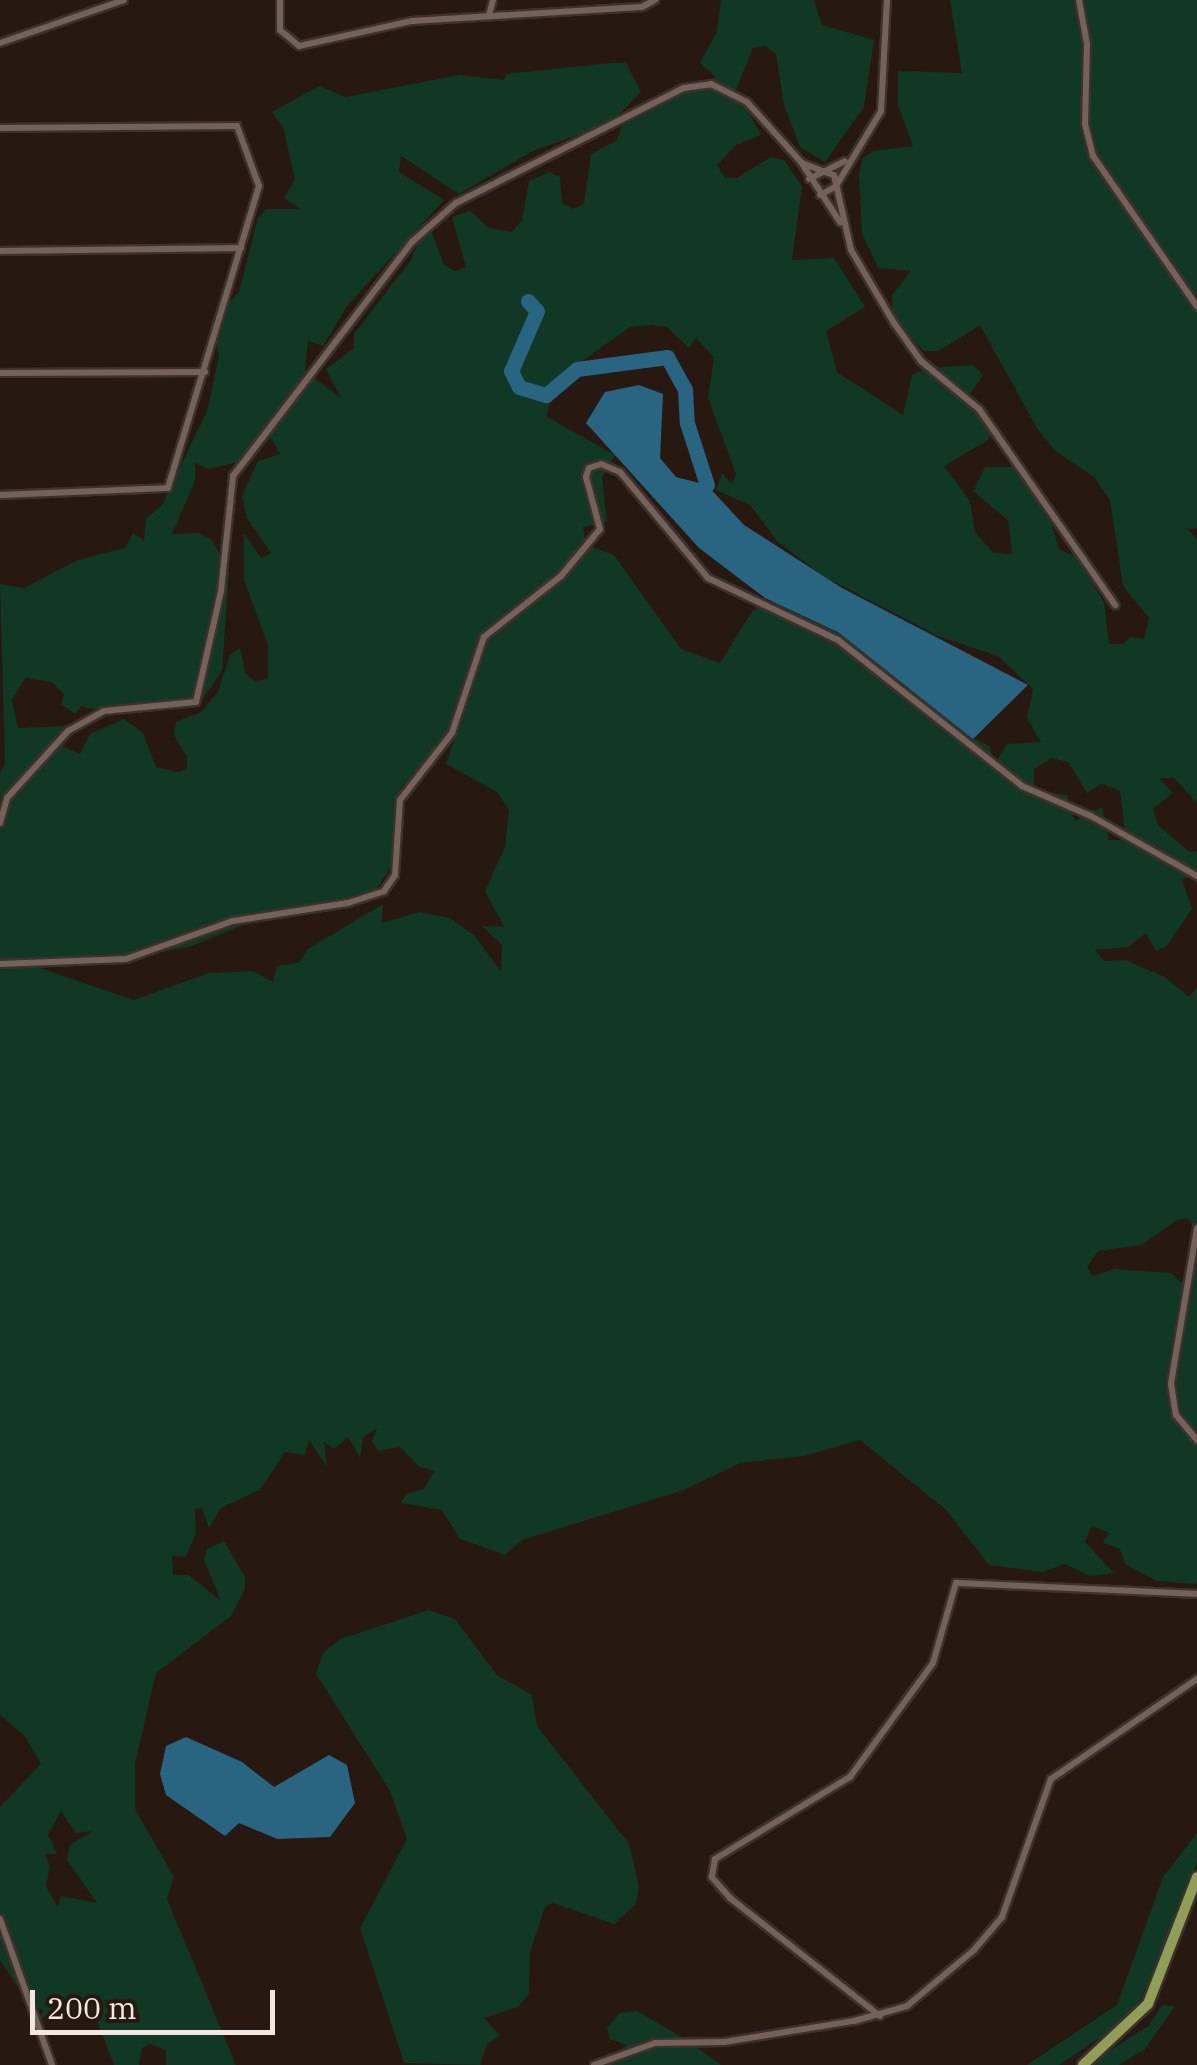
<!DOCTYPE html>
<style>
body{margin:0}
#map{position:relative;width:1197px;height:2065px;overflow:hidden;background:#271812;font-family:"IBM Plex Serif",serif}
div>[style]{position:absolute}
.green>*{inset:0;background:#113725}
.water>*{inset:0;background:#296480}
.river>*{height:15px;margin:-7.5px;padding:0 7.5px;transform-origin:7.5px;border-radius:7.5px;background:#296480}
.roads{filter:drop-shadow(2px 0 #3c312f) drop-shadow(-2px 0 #3c312f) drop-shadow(0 2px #3c312f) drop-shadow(0 -2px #3c312f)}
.minor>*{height:6px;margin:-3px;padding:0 3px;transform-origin:3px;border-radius:3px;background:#73615a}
.primary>*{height:10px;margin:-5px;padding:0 5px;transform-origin:5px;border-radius:5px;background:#909f55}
span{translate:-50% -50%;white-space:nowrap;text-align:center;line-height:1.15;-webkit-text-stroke:8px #271812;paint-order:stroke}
.scale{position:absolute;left:30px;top:1990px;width:245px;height:45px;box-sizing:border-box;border:5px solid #f2e7e3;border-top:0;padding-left:12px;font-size:30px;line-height:35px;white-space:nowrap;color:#f2e7e3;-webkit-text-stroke:8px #271812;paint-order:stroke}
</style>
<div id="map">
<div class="green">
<i style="clip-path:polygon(evenodd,721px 0,814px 0,822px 25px,874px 40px,864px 107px,825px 162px,800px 147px,784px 105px,776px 54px,765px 46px,753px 48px,736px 89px,761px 135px,736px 145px,717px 165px,725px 178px,737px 178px,771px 157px,784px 160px,802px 186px,792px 260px,834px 258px,865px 307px,826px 331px,837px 372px,903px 415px,912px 375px,927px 368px,973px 365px,983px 375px,968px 397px,995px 428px,988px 440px,944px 466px,970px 501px,975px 532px,993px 553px,1012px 554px,1008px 520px,973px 491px,985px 467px,1015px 467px,1027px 474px,1049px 513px,1059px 549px,1076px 557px,1104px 602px,1109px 644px,1123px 644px,1130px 637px,1144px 639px,1149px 618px,1123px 586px,1110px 500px,1094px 477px,1055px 451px,1037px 428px,980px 325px,939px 351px,924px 351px,892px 319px,892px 295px,911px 271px,878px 268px,862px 234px,859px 175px,862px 159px,872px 151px,913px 146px,898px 105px,898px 71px,962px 73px,950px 0,1197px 0,1197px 528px,1187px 529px,1197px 539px,1197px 803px,1174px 778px,1159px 778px,1173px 793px,1153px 809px,1158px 825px,1190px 852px,1197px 851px,1197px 884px,1190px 875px,1182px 880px,1192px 909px,1166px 947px,1156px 951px,1146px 933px,1128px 947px,1095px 950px,1104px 961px,1125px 960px,1165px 977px,1189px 997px,1197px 987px,1197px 1230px,1187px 1218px,1177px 1220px,1141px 1245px,1098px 1251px,1087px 1267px,1093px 1276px,1114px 1269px,1171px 1273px,1192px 1293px,1197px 1239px,1197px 1584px,1157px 1581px,1125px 1564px,1120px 1549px,1103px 1543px,1109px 1533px,1092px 1526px,1085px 1542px,1114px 1573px,1090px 1576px,1065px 1564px,1042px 1572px,989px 1565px,946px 1510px,860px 1440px,804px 1456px,740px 1463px,684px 1490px,522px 1540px,505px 1555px,460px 1539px,442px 1510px,401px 1503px,406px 1494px,424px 1489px,434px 1471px,418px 1466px,400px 1447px,378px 1451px,372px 1441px,377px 1428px,363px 1437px,360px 1458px,348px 1437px,334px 1449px,324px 1442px,327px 1467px,309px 1440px,305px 1455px,285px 1452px,260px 1490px,221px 1508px,209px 1528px,202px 1508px,195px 1509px,196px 1534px,186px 1557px,172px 1556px,173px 1575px,189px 1575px,221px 1601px,204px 1560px,207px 1549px,224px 1541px,245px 1577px,245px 1589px,231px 1616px,156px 1673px,135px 1764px,135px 1809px,174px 1877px,167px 1899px,236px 2065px,166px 2065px,166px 2050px,149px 2044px,142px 2048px,139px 2065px,114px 2065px,94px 2013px,77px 2008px,46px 2023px,39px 2017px,44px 2011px,28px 2003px,0 1960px,0 1807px,41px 1764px,25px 1736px,0 1715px,0 773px,5px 763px,0 584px,24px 588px,78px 560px,125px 548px,133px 533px,144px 540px,146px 519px,162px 505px,207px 411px,219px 356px,211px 322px,239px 292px,258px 218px,266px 209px,300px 209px,284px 198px,295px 179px,283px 127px,272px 112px,319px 86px,346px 97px,459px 75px,504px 80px,506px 74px,611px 63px,626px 63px,641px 92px,611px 123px,533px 151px,459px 194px,401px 156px,399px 172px,444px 200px,347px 306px,323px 346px,308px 341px,305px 371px,341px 398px,326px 369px,354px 348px,354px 334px,411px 260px,419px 240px,431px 230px,444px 265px,455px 271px,466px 267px,452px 217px,470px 211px,489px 228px,512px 232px,522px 220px,529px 181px,549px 172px,560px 177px,562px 203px,573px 209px,584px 204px,591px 154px,617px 140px,622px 126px,716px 77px,700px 63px,717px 31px,721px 0,652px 325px,667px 327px,689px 348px,696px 338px,714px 358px,708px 398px,736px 474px,732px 484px,722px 473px,716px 490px,750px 505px,778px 542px,823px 576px,938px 636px,998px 656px,1033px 689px,1027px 718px,1041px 742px,1007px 744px,994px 765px,990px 746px,974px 739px,975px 724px,791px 595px,753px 610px,720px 663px,681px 649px,614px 555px,586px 545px,583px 527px,607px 522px,602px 477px,615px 455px,547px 417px,552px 389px,571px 369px,630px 327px,652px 325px,721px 0,271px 438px,280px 454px,258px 461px,242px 496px,247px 518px,271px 553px,261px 558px,244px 533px,244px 580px,268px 645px,268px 678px,256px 682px,245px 673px,240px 647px,230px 655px,218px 692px,201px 712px,176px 722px,174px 735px,187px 757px,187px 769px,178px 772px,156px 767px,143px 733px,124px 719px,90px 734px,80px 754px,61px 745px,66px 726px,18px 728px,12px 700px,25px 678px,51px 682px,64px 694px,61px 704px,75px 714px,81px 706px,101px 711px,201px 702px,222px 670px,229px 572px,212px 540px,199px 533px,172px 534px,195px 481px,195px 463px,208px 469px,238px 462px,271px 438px,721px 0,462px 718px,446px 764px,497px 792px,509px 810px,505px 847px,485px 891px,504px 927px,482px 926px,502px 945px,501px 972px,475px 936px,450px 918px,419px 912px,382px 923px,383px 904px,308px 949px,299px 963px,277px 966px,273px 982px,253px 971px,209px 973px,134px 1000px,31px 965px,34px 959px,103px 964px,192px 946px,270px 914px,372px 896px,391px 867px,401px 788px,462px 718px,721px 0,1051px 758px,1068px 762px,1087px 793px,1102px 784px,1120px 791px,1126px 840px,1109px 840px,1102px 807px,1075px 821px,1067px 795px,1034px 790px,1034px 769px,1051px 758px,721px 0,61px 1811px,76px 1833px,93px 1831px,70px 1845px,67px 1860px,97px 1903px,61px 1896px,58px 1907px,46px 1886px,50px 1866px,45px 1854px,57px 1854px,48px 1835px,61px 1811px)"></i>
<i style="clip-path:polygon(429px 1610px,455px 1619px,497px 1675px,532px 1695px,537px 1726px,629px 1844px,639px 1887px,636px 1904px,614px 1924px,553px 1903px,545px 1907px,530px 1952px,529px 1994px,518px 2007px,484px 2018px,500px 2036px,487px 2044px,480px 2065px,404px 2063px,360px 1928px,407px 1839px,390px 1791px,316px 1674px,323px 1653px,340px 1639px)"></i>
<i style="clip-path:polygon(1197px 1833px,1197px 1862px,1175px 1932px,1140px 2000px,1122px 2023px,1059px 2065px,1027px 2065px,1117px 2005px,1163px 1877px)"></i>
<i style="clip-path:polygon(1162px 2005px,1175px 2006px,1145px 2049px,1119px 2065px,1087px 2065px,1148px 2026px)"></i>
<i style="clip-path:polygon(637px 2011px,685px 2039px,721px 2065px,602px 2065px,627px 2045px,610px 2039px,607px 2028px,620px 2013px)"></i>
</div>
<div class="water">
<i style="clip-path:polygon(639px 385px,663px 394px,660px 458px,676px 477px,707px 485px,744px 525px,842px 588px,1028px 685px,973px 739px,838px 632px,765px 598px,699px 548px,586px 423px,605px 392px)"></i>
<i style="clip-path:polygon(186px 1737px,242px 1762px,274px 1787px,329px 1755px,347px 1765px,355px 1803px,330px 1837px,277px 1839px,239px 1823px,225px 1836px,166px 1795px,160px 1774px,166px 1746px)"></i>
</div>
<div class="river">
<i style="left:528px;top:301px;width:13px;rotate:48deg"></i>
<i style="left:537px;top:311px;width:65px;rotate:113.4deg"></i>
<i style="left:511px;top:371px;width:18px;rotate:63deg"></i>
<i style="left:519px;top:387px;width:28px;rotate:17deg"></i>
<i style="left:546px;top:395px;width:40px;rotate:-40deg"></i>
<i style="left:577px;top:369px;width:91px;rotate:-7.6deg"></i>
<i style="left:667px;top:357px;width:37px;rotate:61deg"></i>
<i style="left:685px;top:389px;width:34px;rotate:87deg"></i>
<i style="left:687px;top:423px;width:65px;rotate:72.1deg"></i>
</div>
<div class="roads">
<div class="minor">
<i style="left:280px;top:0;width:30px;rotate:90deg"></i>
<i style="left:280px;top:30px;width:25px;rotate:40deg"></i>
<i style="left:299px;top:46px;width:116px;rotate:-12.5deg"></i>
<i style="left:412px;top:21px;width:230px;rotate:-3.5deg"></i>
<i style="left:642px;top:7px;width:15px;rotate:-28deg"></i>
<i style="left:1079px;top:0;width:45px;rotate:79.7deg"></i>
<i style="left:1087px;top:44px;width:80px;rotate:91.4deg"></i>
<i style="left:1085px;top:124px;width:33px;rotate:76deg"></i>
<i style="left:1093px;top:156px;width:183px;rotate:55.3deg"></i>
<i style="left:489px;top:15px;width:16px;rotate:-75deg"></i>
<i style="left:0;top:43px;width:131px;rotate:-19.1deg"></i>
<i style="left:0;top:128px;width:237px;rotate:-0.5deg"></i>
<i style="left:237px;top:126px;width:64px;rotate:69.9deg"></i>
<i style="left:259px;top:186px;width:315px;rotate:106.8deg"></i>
<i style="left:168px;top:488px;width:168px;rotate:177.6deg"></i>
<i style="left:802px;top:163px;width:34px;rotate:21deg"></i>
<i style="left:834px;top:175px;width:77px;rotate:77.2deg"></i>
<i style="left:851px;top:250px;width:85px;rotate:59.5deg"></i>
<i style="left:894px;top:323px;width:47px;rotate:54.6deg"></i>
<i style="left:921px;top:361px;width:75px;rotate:39.6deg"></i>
<i style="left:979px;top:409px;width:239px;rotate:55.2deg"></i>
<i style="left:809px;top:179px;width:40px;rotate:-26.6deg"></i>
<i style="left:820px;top:195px;width:18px;rotate:-29deg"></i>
<i style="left:836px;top:186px;width:87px;rotate:-59deg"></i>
<i style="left:881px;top:111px;width:111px;rotate:-86.9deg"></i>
<i style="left:0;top:251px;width:241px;rotate:-0.7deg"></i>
<i style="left:0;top:373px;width:205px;rotate:-0.3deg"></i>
<i style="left:0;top:823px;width:26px;rotate:-74deg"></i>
<i style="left:7px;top:798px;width:91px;rotate:-47.7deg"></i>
<i style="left:68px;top:731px;width:41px;rotate:-29.1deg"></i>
<i style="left:104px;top:711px;width:92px;rotate:-5.6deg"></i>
<i style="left:196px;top:702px;width:114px;rotate:-77.3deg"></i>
<i style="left:221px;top:591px;width:116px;rotate:-84deg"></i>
<i style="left:233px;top:476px;width:295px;rotate:-52.6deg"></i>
<i style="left:412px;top:242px;width:59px;rotate:-41.6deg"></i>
<i style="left:456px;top:203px;width:255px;rotate:-26.8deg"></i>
<i style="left:684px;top:88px;width:27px;rotate:-8deg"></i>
<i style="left:711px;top:84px;width:40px;rotate:26.6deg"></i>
<i style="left:747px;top:102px;width:81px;rotate:48deg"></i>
<i style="left:801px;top:162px;width:72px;rotate:57deg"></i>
<i style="left:0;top:964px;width:126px;rotate:-2.3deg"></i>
<i style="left:126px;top:959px;width:114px;rotate:-19.6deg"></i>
<i style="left:233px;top:921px;width:116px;rotate:-8.9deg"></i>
<i style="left:348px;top:903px;width:38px;rotate:-18deg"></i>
<i style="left:384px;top:891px;width:19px;rotate:-55deg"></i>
<i style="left:395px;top:875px;width:75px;rotate:-86.2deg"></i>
<i style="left:400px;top:800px;width:85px;rotate:-52.2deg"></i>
<i style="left:452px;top:733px;width:101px;rotate:-71.6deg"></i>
<i style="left:484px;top:637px;width:98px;rotate:-38.4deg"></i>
<i style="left:561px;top:576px;width:61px;rotate:-50.3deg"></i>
<i style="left:600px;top:529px;width:54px;rotate:-105.1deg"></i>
<i style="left:586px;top:477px;width:9px;rotate:-72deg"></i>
<i style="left:589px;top:468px;width:13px;rotate:-18deg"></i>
<i style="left:601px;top:464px;width:21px;rotate:23deg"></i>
<i style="left:620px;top:472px;width:138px;rotate:50.3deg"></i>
<i style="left:708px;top:578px;width:144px;rotate:25.5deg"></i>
<i style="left:838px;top:640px;width:235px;rotate:38.4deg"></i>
<i style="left:1022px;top:786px;width:75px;rotate:23.5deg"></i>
<i style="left:1091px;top:816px;width:122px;rotate:29.5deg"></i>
<i style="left:1197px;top:1228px;width:158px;rotate:99.5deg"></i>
<i style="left:1171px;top:1384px;width:31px;rotate:81deg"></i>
<i style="left:1176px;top:1415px;width:33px;rotate:50deg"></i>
<i style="left:0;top:1919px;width:155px;rotate:70.4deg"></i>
<i style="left:880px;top:2016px;width:191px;rotate:-141.8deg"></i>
<i style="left:730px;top:1898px;width:28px;rotate:-131deg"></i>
<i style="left:712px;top:1877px;width:18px;rotate:-81deg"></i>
<i style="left:715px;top:1859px;width:158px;rotate:-31.3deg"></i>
<i style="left:850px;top:1777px;width:141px;rotate:-53.9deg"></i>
<i style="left:933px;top:1663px;width:83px;rotate:-74deg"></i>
<i style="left:956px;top:1583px;width:241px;rotate:2.6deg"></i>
<i style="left:594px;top:2065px;width:65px;rotate:-19.8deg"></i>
<i style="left:655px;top:2043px;width:69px;rotate:-0.8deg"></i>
<i style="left:724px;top:2042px;width:132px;rotate:-9.2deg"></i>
<i style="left:854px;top:2021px;width:55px;rotate:-15.8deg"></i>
<i style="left:907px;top:2006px;width:87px;rotate:-39.9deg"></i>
<i style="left:974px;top:1950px;width:43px;rotate:-49.7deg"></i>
<i style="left:1002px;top:1917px;width:146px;rotate:-70.5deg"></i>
<i style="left:1051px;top:1779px;width:177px;rotate:-34.4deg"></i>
</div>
<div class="primary">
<i style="left:1083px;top:2065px;width:89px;rotate:-43.2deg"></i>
<i style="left:1148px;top:2004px;width:136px;rotate:-68.9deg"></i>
</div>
</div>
<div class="scale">200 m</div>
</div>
